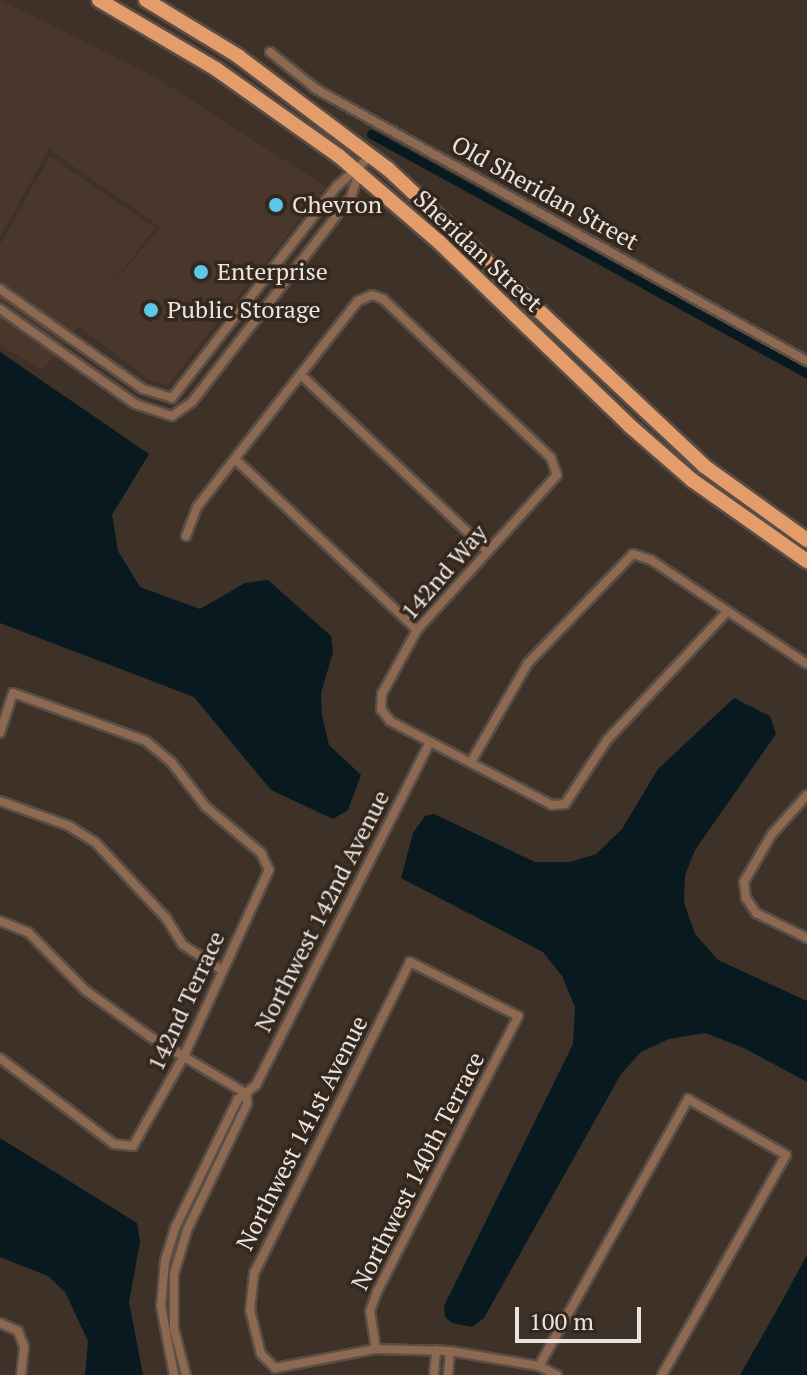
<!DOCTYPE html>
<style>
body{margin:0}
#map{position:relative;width:807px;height:1375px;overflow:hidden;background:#3d3128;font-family:"PT Serif",serif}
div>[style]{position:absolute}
.built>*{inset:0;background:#4a372b}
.water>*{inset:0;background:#081a1f}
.canal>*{height:9px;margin:-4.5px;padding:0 4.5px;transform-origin:4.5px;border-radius:4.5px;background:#081a1f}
.roads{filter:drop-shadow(2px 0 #594d45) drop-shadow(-2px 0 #594d45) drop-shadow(0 2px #594d45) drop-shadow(0 -2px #594d45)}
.street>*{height:8px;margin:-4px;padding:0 4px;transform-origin:4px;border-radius:4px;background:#8d6951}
.primary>*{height:14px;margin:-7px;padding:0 7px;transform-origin:7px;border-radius:7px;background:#e49c6a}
.dots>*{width:22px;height:22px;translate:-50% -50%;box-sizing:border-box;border:4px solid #33271e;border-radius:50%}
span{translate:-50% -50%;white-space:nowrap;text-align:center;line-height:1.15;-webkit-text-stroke:7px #33271e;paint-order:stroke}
.street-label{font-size:24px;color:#ebe3dd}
.poi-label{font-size:24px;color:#ebe3dd}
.left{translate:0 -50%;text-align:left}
.scale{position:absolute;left:515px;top:1307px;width:126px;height:36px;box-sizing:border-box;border:4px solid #ebe3dd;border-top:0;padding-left:10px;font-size:24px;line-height:28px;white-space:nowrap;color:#ebe3dd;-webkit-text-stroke:6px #33271e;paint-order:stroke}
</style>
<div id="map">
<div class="built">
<i style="clip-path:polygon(0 0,154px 76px,326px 187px,167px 386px,151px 381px,78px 326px,43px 370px,0 345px,0 245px,50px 156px,155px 228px,101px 298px,160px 227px,49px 149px,0 237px)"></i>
</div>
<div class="water">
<i style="clip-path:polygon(0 352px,149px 454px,112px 515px,118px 551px,140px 587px,200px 609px,245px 583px,268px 580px,331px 636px,333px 652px,321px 693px,322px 716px,329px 745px,361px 775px,348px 810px,333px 819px,271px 790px,194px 697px,0 623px)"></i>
<i style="clip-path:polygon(734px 698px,770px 716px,776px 734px,695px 850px,685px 875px,684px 903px,695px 934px,718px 960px,807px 1001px,807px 1082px,744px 1048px,705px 1033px,669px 1039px,641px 1052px,621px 1074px,484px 1318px,472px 1327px,452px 1323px,445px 1317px,444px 1306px,573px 1044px,575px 1007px,562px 976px,543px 952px,401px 878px,413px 833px,425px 816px,434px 814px,535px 862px,570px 862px,596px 854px,622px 829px,658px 769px)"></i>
<i style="clip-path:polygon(0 1138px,137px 1223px,140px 1242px,129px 1302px,143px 1375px,85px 1375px,88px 1341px,65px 1292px,48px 1276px,0 1257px)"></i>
<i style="clip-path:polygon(807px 1255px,807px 1375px,740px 1375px,782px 1301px)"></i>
</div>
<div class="canal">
<i style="left:371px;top:134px;width:498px;rotate:28.8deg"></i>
</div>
<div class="roads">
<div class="street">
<i style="left:270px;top:52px;width:59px;rotate:38.8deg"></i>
<i style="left:316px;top:89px;width:561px;rotate:28.99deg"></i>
<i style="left:0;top:289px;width:174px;rotate:35deg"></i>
<i style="left:143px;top:389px;width:30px;rotate:17deg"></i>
<i style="left:172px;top:398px;width:269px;rotate:-52.1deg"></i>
<i style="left:337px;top:186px;width:45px;rotate:-41.4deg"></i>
<i style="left:0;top:309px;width:165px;rotate:35.1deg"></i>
<i style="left:135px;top:404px;width:39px;rotate:18deg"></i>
<i style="left:172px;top:416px;width:24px;rotate:-35deg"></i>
<i style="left:192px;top:402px;width:259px;rotate:-52.2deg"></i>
<i style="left:351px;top:197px;width:26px;rotate:-72deg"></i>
<i style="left:301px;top:375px;width:255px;rotate:43.3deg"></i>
<i style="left:235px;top:459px;width:250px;rotate:43.2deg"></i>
<i style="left:186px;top:536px;width:31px;rotate:-69deg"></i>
<i style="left:197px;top:507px;width:261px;rotate:-52deg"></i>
<i style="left:358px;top:301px;width:15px;rotate:-23deg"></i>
<i style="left:372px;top:295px;width:12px;rotate:20deg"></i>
<i style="left:383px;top:299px;width:231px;rotate:43.4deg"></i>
<i style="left:551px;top:458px;width:18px;rotate:71deg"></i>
<i style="left:557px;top:475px;width:209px;rotate:132.1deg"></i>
<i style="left:417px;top:630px;width:73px;rotate:118.7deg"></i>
<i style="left:382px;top:694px;width:15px;rotate:94deg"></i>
<i style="left:381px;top:709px;width:15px;rotate:53deg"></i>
<i style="left:390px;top:721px;width:182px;rotate:27.4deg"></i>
<i style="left:552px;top:805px;width:13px;rotate:-4deg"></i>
<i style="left:565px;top:804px;width:77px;rotate:-56.7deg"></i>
<i style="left:607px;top:740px;width:173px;rotate:-46.9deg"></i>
<i style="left:0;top:733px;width:42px;rotate:-72deg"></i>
<i style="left:13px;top:693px;width:141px;rotate:19.8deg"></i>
<i style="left:146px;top:741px;width:34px;rotate:40deg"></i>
<i style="left:172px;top:763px;width:56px;rotate:52.3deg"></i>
<i style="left:206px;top:807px;width:72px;rotate:39.9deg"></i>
<i style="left:261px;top:853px;width:19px;rotate:65deg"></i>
<i style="left:269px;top:870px;width:207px;rotate:114.6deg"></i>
<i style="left:183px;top:1058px;width:101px;rotate:119.6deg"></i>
<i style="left:133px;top:1146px;width:19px;rotate:-174deg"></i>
<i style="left:114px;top:1144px;width:143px;rotate:-143deg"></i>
<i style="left:471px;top:762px;width:114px;rotate:-60.1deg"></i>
<i style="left:528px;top:663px;width:151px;rotate:-46.1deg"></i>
<i style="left:633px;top:554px;width:19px;rotate:18deg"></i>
<i style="left:651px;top:560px;width:187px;rotate:33.7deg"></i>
<i style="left:807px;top:795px;width:52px;rotate:131.9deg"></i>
<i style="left:772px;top:834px;width:56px;rotate:120.3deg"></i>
<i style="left:744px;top:882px;width:16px;rotate:83deg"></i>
<i style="left:746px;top:898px;width:18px;rotate:56deg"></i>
<i style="left:756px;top:913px;width:57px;rotate:26.1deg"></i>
<i style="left:0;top:801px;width:73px;rotate:19.9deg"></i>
<i style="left:69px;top:826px;width:32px;rotate:32deg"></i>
<i style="left:96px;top:843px;width:103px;rotate:47deg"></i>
<i style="left:166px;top:918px;width:32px;rotate:58deg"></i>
<i style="left:183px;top:945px;width:46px;rotate:32.7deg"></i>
<i style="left:0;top:921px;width:31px;rotate:22deg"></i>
<i style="left:29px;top:933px;width:80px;rotate:45.5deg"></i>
<i style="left:85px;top:990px;width:79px;rotate:35.7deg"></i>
<i style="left:149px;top:1036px;width:114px;rotate:30.6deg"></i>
<i style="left:0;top:1323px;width:20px;rotate:24deg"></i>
<i style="left:18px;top:1331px;width:17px;rotate:69deg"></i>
<i style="left:24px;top:1347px;width:28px;rotate:96deg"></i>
<i style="left:376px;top:1349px;width:38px;rotate:-99deg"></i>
<i style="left:370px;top:1311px;width:20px;rotate:-70deg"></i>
<i style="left:377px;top:1292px;width:310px;rotate:-62.9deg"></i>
<i style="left:518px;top:1016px;width:121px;rotate:-153.4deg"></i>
<i style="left:410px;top:962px;width:348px;rotate:116.6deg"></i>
<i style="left:254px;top:1273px;width:37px;rotate:96deg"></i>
<i style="left:250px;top:1310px;width:45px;rotate:76deg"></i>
<i style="left:261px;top:1354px;width:20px;rotate:45deg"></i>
<i style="left:275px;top:1368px;width:103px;rotate:-10.7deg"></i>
<i style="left:376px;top:1349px;width:74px;rotate:1.5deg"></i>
<i style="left:450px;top:1351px;width:90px;rotate:9.6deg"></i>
<i style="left:539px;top:1366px;width:20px;rotate:27deg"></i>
<i style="left:539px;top:1366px;width:306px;rotate:-60.8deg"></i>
<i style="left:688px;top:1099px;width:113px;rotate:29.7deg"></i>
<i style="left:786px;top:1155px;width:253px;rotate:119.4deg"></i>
<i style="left:174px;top:1375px;width:70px;rotate:-100.7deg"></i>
<i style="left:161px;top:1306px;width:45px;rotate:-84.9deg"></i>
<i style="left:165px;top:1261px;width:37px;rotate:-73deg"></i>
<i style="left:176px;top:1226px;width:141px;rotate:-64deg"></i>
<i style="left:238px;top:1099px;width:23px;rotate:-38deg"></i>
<i style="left:256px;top:1085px;width:382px;rotate:-63.1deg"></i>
<i style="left:186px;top:1375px;width:48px;rotate:-104.6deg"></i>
<i style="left:174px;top:1329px;width:55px;rotate:-90deg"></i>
<i style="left:174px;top:1274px;width:46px;rotate:-73.5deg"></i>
<i style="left:187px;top:1230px;width:140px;rotate:-64.5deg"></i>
<i style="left:247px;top:1104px;width:10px;rotate:-90deg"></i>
<i style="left:434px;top:1375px;width:25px;rotate:-85deg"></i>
<i style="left:448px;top:1375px;width:24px;rotate:-85deg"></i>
</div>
<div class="primary">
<i style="left:99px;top:0;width:136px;rotate:30.5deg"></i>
<i style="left:216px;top:69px;width:151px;rotate:35.3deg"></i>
<i style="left:339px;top:156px;width:132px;rotate:40.7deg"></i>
<i style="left:439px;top:242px;width:265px;rotate:43.9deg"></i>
<i style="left:630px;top:426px;width:82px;rotate:41.1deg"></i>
<i style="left:692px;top:480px;width:141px;rotate:35.2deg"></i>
<i style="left:146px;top:0;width:108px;rotate:31.3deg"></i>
<i style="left:238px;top:56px;width:188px;rotate:37deg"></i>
<i style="left:388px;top:169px;width:434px;rotate:43.2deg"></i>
<i style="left:704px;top:466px;width:127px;rotate:35.7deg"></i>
</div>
</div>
<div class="dots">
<i style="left:276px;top:205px;background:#5cc7e8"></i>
<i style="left:201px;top:272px;background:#5cc7e8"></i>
<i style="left:151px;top:310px;background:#5cc7e8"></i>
</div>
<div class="street-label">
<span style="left:545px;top:193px;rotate:29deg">Old Sheridan Street</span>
<span style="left:478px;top:251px;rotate:43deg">Sheridan Street</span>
<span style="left:444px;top:572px;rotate:-49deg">142nd Way</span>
<span style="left:322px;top:911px;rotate:-63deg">Northwest 142nd Avenue</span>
<span style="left:186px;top:1001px;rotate:-65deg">142nd Terrace</span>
<span style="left:302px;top:1133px;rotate:-63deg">Northwest 141st Avenue</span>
<span style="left:418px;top:1171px;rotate:-63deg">Northwest 140th Terrace</span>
</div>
<div class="poi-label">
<span class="left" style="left:292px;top:205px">Chevron</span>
<span class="left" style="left:217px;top:272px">Enterprise</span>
<span class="left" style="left:167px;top:310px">Public Storage</span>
</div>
<div class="scale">100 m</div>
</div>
